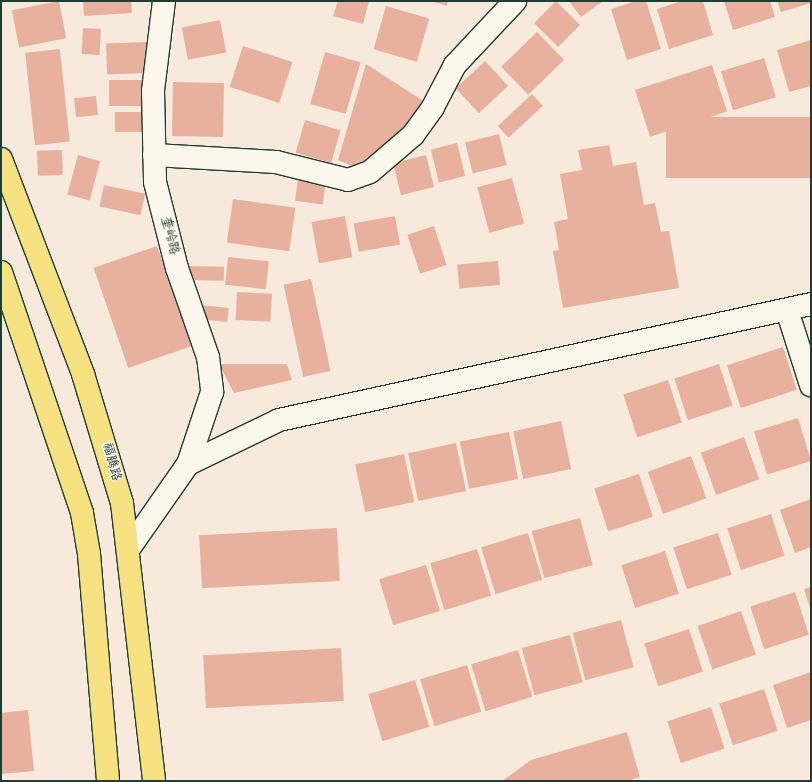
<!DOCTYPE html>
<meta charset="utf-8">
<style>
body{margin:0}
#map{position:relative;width:812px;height:782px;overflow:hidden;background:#f7e9dc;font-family:Mynerve,"LXGW WenKai TC",sans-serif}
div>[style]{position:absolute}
.building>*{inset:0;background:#e8b19e;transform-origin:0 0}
.roads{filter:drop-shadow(1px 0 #1f3d34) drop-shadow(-1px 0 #1f3d34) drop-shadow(0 1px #1f3d34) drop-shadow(0 -1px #1f3d34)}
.street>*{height:22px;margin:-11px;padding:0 11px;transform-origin:11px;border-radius:11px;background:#fbf7ec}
.primary>*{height:22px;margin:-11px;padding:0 11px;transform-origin:11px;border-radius:11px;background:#f7e281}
span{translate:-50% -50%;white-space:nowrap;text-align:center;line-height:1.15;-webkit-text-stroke:3px #fbf7ec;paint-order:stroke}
.street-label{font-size:13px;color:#1f3d34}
.frame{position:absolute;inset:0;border:2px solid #1f3d34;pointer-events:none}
</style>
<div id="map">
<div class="building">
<i style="left:59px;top:1px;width:38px;height:48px;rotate:79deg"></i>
<i style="clip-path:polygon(83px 1px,131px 1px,132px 13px,84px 16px)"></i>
<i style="clip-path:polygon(338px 1px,369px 1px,363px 24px,333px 16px)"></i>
<i style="clip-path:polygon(430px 1px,448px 1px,447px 6px)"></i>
<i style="left:556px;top:1px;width:34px;height:31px;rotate:45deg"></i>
<i style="clip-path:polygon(569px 1px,603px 1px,581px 17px)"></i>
<i style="clip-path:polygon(636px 1px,646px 1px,661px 49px,627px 60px,611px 9px)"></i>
<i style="clip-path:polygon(682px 1px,703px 1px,713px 35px,669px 49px,657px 9px)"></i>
<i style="clip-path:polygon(724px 1px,770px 1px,775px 17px,733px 30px)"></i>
<i style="clip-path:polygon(777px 1px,811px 1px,811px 3px,781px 12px)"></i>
<i style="left:386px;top:6px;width:45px;height:45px;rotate:16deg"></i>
<i style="left:220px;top:20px;width:33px;height:39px;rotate:79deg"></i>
<i style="left:83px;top:28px;width:18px;height:26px;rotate:3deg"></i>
<i style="left:537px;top:32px;width:39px;height:50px;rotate:46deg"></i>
<i style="clip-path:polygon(811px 40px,811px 86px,789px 92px,777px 50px)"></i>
<i style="left:147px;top:42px;width:31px;height:41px;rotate:88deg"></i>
<i style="left:243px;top:46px;width:52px;height:43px;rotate:18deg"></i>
<i style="left:60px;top:49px;width:93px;height:35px;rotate:84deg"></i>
<i style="left:325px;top:52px;width:37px;height:54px;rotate:16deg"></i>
<i style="left:764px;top:58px;width:41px;height:45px;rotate:73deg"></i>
<i style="left:485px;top:61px;width:34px;height:40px;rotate:47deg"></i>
<i style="clip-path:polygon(366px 64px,422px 100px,421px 118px,359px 169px,338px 160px)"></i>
<i style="left:712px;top:65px;width:49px;height:81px;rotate:72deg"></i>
<i style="left:109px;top:80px;width:36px;height:26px"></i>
<i style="left:173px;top:82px;width:51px;height:54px;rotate:1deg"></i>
<i style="left:532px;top:94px;width:16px;height:47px;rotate:47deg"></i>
<i style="left:96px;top:96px;width:19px;height:22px;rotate:84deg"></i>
<i style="left:115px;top:112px;width:32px;height:20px"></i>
<i style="left:811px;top:117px;width:61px;height:145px;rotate:90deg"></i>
<i style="left:305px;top:120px;width:37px;height:34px;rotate:16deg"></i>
<i style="left:499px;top:134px;width:32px;height:35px;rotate:76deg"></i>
<i style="left:457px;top:143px;width:34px;height:27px;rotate:76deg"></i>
<i style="clip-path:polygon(609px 145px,613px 166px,636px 162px,644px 205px,655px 203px,661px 232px,669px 231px,679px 288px,563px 308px,553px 251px,559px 250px,554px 222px,568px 219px,560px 174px,582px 170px,578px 150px)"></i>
<i style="left:62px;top:150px;width:25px;height:25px;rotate:88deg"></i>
<i style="left:78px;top:155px;width:23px;height:41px;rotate:15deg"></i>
<i style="left:426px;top:155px;width:33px;height:34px;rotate:76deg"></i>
<i style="left:299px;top:172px;width:28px;height:29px;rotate:8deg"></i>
<i style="left:512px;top:178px;width:47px;height:36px;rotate:75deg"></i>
<i style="left:104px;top:185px;width:42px;height:22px;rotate:12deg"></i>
<i style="left:233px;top:199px;width:63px;height:44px;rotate:8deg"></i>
<i style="left:345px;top:216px;width:42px;height:34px;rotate:80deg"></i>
<i style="left:395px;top:216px;width:29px;height:42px;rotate:80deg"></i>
<i style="left:434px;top:226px;width:41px;height:28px;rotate:72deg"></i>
<i style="left:157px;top:246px;width:106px;height:67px;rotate:71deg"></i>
<i style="left:228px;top:257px;width:41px;height:28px;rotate:6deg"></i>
<i style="left:498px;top:261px;width:24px;height:41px;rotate:85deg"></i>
<i style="left:184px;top:266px;width:40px;height:14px;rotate:1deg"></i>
<i style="left:311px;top:279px;width:94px;height:28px;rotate:78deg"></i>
<i style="left:237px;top:292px;width:35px;height:28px;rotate:3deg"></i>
<i style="left:200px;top:305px;width:29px;height:14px;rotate:6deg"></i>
<i style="left:783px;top:347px;width:45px;height:59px;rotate:72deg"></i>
<i style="clip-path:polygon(219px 364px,287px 364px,292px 380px,234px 393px)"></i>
<i style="left:719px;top:364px;width:44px;height:47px;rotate:72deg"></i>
<i style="left:668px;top:380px;width:45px;height:47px;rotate:72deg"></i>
<i style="left:798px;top:418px;width:45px;height:46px;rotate:73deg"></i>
<i style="left:561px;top:421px;width:49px;height:49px;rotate:78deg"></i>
<i style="left:509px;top:432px;width:48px;height:50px;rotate:79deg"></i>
<i style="left:744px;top:437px;width:45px;height:46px;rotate:70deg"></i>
<i style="left:456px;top:443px;width:49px;height:49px;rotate:78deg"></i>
<i style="left:404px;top:454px;width:49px;height:50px;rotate:78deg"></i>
<i style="left:691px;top:456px;width:45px;height:46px;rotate:70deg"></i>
<i style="left:639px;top:474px;width:45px;height:47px;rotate:72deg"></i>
<i style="clip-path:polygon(811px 499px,811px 547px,795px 553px,780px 510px)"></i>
<i style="left:771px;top:514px;width:44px;height:46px;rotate:72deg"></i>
<i style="left:580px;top:518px;width:49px;height:50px;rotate:75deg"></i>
<i style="left:337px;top:528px;width:53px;height:138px;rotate:87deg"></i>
<i style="left:528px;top:533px;width:49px;height:49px;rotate:73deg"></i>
<i style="left:718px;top:533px;width:44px;height:47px;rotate:72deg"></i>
<i style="left:477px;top:549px;width:49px;height:49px;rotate:73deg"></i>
<i style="left:665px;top:551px;width:45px;height:46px;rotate:72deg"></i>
<i style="left:426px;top:565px;width:48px;height:49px;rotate:73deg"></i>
<i style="clip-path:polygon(811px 587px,811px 611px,804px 589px)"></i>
<i style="left:795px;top:592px;width:45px;height:47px;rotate:72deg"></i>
<i style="left:741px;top:611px;width:46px;height:46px;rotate:71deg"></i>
<i style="left:621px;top:620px;width:49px;height:50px;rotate:75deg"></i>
<i style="left:689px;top:629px;width:45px;height:47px;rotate:72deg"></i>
<i style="left:570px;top:635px;width:49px;height:50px;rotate:75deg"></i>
<i style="left:341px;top:648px;width:53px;height:138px;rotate:87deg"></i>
<i style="left:518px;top:650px;width:49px;height:49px;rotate:73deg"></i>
<i style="left:467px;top:665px;width:49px;height:49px;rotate:73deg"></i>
<i style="clip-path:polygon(811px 672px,811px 720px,787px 728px,773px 685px)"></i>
<i style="left:415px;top:680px;width:49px;height:49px;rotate:73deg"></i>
<i style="left:764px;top:689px;width:44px;height:47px;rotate:72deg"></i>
<i style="left:711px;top:707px;width:44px;height:46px;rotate:72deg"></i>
<i style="clip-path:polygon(28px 710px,34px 771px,1px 774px,1px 713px)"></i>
<i style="clip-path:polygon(627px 732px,640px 777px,628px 781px,502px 781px,531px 760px)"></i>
</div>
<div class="roads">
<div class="street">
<i style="left:164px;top:1px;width:91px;rotate:97deg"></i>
<i style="left:153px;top:91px;width:91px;rotate:88.7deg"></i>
<i style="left:155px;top:182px;width:89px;rotate:75.7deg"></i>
<i style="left:177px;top:268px;width:94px;rotate:70.8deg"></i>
<i style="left:208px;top:357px;width:35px;rotate:83deg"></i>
<i style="left:212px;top:392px;width:76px;rotate:108.4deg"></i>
<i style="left:154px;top:155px;width:122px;rotate:3.3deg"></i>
<i style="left:276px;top:162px;width:74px;rotate:14deg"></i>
<i style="left:348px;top:180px;width:23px;rotate:-20deg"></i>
<i style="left:370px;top:172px;width:57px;rotate:-40.7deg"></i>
<i style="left:413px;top:135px;width:34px;rotate:-54deg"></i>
<i style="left:433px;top:107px;width:47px;rotate:-62.4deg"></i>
<i style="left:455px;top:65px;width:88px;rotate:-46.8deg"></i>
<i style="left:787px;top:310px;width:79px;rotate:72.3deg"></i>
<i style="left:128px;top:550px;width:105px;rotate:-55.1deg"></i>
<i style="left:188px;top:464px;width:101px;rotate:-25.8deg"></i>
<i style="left:279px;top:420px;width:544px;rotate:-12.3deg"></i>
</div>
<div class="primary">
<i style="left:1px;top:159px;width:230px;rotate:69.1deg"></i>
<i style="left:83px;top:374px;width:135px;rotate:73.2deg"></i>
<i style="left:122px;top:503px;width:280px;rotate:83.4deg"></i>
<i style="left:1px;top:272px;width:254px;rotate:71.4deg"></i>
<i style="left:82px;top:513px;width:42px;rotate:80.3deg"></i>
<i style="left:89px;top:554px;width:228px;rotate:85.2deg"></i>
</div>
</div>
<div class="street-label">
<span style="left:169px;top:236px;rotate:76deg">奎岭路</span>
<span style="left:111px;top:462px;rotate:75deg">福腾路</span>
</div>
<div class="frame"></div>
</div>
